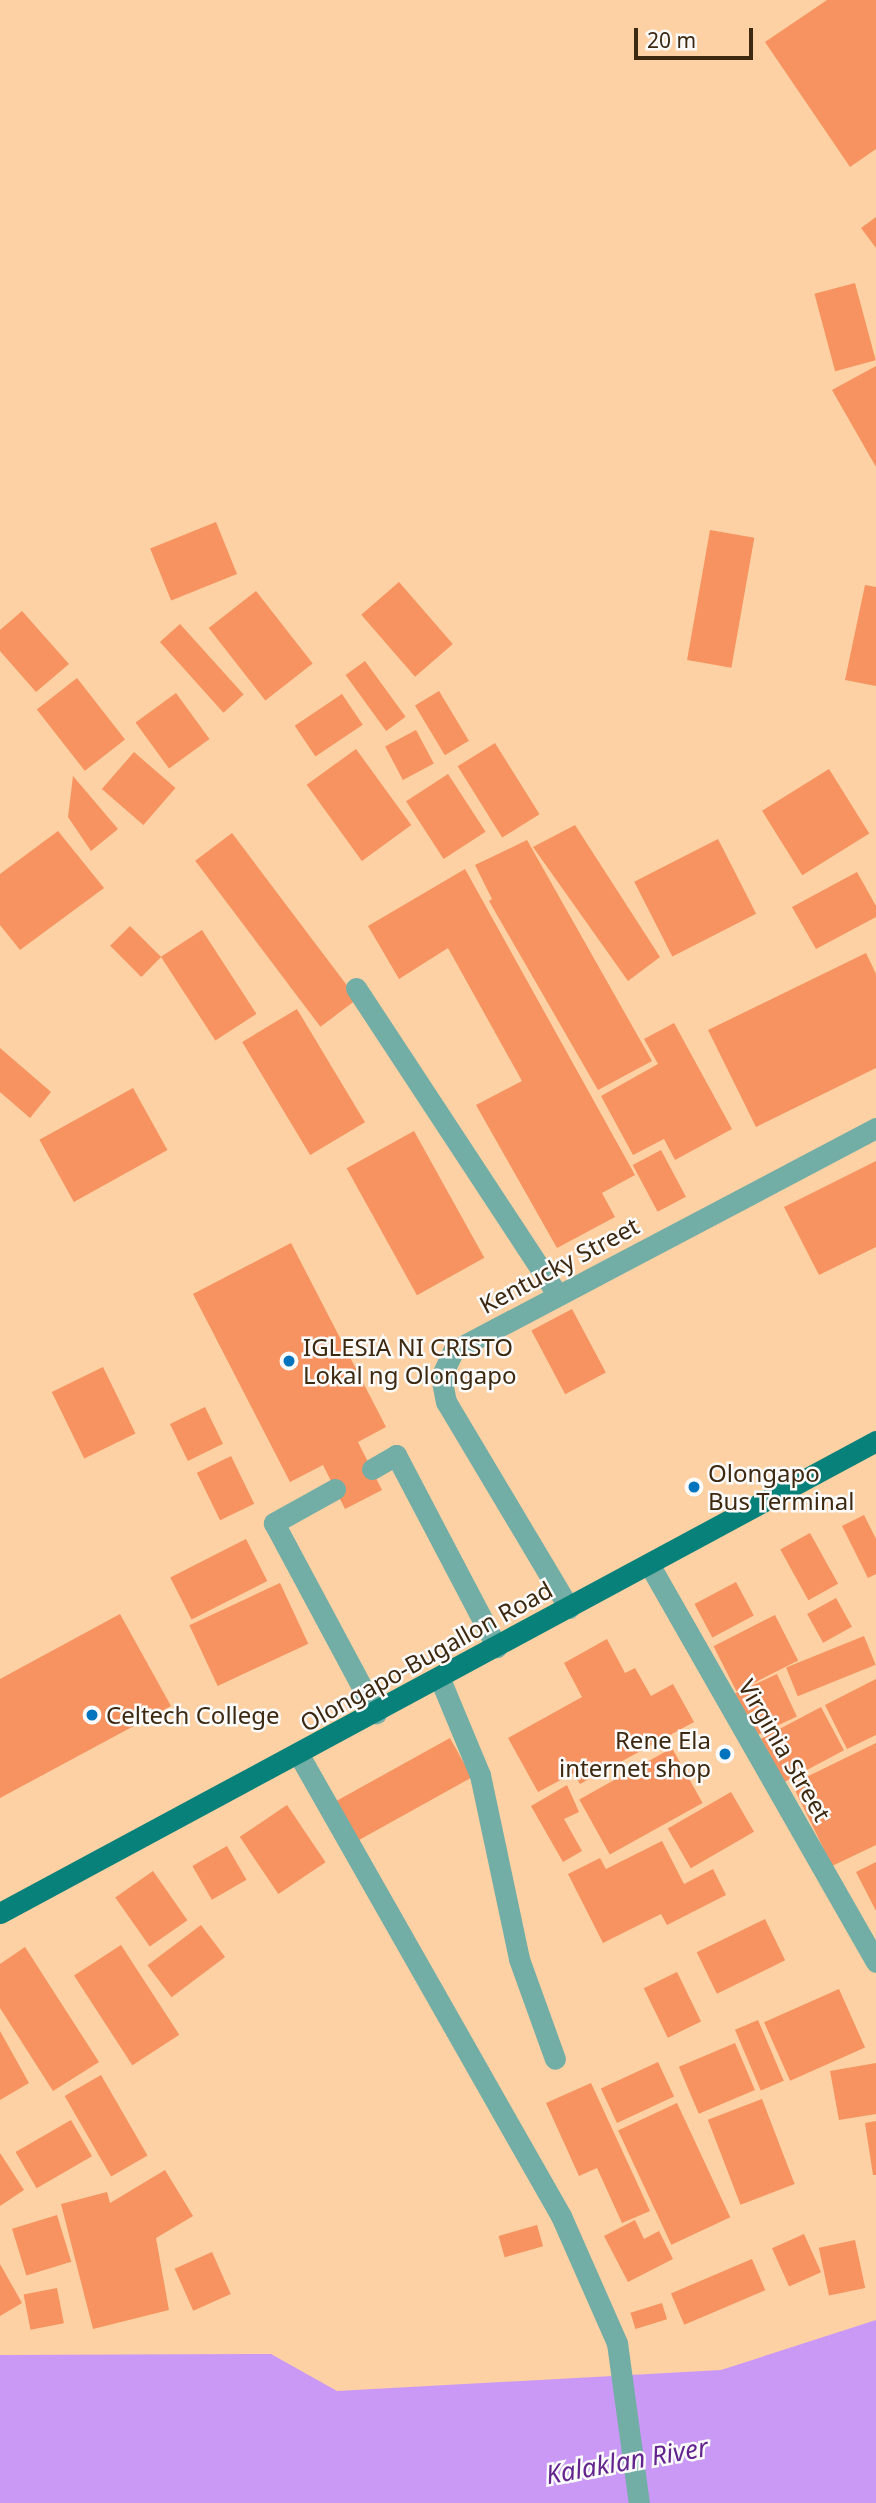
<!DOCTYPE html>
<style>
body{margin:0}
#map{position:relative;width:876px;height:2503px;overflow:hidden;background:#fdd1a3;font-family:"Noto Sans",sans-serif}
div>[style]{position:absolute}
.water>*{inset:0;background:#c999f5}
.building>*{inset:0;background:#f69360;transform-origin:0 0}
.service>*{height:21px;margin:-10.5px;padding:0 10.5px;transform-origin:10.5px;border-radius:10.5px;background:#72ada6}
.minor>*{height:21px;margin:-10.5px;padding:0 10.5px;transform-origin:10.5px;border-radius:10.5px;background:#72ada6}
.primary>*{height:21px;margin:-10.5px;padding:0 10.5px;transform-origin:10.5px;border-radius:10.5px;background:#078179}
.dots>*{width:19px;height:19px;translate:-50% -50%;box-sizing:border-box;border:4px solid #fbfbfb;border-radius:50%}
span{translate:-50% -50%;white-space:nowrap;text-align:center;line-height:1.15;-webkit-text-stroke:5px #fbfbfb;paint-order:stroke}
.street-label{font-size:24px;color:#3d2810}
.poi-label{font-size:24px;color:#3d2810}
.left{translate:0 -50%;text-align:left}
.right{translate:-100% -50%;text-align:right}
.water-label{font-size:26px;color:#63248e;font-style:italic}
.scale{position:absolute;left:634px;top:28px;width:119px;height:32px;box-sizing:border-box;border:4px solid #3d2810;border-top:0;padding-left:9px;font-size:21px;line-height:24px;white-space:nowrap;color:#3d2810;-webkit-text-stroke:5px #fbfbfb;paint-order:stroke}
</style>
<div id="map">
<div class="water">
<i style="clip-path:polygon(876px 2320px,876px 2503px,0 2503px,0 2355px,271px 2354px,337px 2391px,721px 2370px)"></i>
</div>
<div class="building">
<i style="clip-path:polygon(827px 0,876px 0,876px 149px,850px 167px,765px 42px)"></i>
<i style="clip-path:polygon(876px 217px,876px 248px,861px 228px)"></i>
<i style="left:855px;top:283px;width:80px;height:42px;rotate:75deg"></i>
<i style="clip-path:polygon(876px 366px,876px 467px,832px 390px)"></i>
<i style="left:216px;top:522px;width:56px;height:71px;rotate:68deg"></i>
<i style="left:710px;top:530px;width:45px;height:132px;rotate:10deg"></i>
<i style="left:399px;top:582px;width:82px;height:50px;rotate:49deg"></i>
<i style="clip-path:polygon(865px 585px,876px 587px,876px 686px,845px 680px)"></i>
<i style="left:256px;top:591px;width:92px;height:60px;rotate:52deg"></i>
<i style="clip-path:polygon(22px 611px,69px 664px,36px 692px,0 651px,0 630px)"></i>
<i style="left:180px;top:624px;width:95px;height:27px;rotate:48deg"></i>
<i style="left:365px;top:661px;width:69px;height:24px;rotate:54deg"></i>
<i style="left:77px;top:678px;width:78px;height:51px;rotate:52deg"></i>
<i style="left:439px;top:691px;width:58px;height:28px;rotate:59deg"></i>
<i style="left:176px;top:693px;width:57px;height:50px;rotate:54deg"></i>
<i style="left:342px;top:694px;width:37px;height:57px;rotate:56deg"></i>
<i style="left:416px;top:730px;width:38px;height:35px;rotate:62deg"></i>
<i style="left:495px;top:743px;width:84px;height:44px;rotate:58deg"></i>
<i style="left:356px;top:749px;width:94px;height:61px;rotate:54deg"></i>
<i style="left:134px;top:752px;width:55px;height:49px;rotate:41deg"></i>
<i style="left:829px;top:769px;width:76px;height:79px;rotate:58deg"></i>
<i style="left:448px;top:774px;width:69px;height:50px;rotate:57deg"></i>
<i style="clip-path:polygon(73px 776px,118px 829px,91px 851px,68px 817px)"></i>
<i style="clip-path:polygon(575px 825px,660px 957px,628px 981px,533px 847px)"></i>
<i style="clip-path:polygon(58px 831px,104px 888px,20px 950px,0 925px,0 874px)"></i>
<i style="left:232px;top:833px;width:208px;height:46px;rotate:53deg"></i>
<i style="left:718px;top:839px;width:84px;height:94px;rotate:63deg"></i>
<i style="clip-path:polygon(527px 840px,652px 1061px,598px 1090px,489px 901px,492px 899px,475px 865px)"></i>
<i style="clip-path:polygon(465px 869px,635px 1175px,602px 1193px,615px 1217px,557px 1248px,476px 1105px,522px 1081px,448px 948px,399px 979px,368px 926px)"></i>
<i style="clip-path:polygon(857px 872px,876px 906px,876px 917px,816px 949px,792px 907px)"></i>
<i style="left:130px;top:926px;width:44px;height:28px;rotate:45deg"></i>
<i style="left:202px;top:930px;width:100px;height:49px;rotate:57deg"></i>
<i style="clip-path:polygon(866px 953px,876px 974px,876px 1068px,756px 1127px,708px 1030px)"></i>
<i style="left:297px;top:1009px;width:132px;height:64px;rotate:59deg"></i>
<i style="clip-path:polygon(674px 1023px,732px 1129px,675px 1160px,664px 1139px,633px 1155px,601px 1096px,658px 1064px,644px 1039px)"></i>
<i style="clip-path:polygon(0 1048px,51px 1092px,30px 1118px,0 1092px)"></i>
<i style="left:133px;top:1088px;width:71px;height:107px;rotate:61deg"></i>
<i style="left:414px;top:1131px;width:145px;height:77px;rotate:61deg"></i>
<i style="left:661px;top:1150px;width:53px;height:32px;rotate:62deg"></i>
<i style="clip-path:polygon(876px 1161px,876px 1247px,819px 1275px,784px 1207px)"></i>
<i style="clip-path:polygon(291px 1243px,386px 1427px,358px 1442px,382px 1490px,345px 1509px,323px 1465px,290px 1482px,193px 1294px)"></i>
<i style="left:572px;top:1309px;width:72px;height:46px;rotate:62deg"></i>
<i style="left:103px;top:1367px;width:74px;height:57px;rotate:64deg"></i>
<i style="left:205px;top:1407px;width:41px;height:39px;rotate:64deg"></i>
<i style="left:231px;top:1456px;width:53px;height:38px;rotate:64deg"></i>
<i style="clip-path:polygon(864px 1515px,876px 1539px,876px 1574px,868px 1578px,842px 1526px)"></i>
<i style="left:810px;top:1533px;width:58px;height:34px;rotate:61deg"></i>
<i style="left:246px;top:1539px;width:47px;height:85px;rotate:63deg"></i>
<i style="left:736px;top:1582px;width:38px;height:47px;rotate:62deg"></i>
<i style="left:280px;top:1583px;width:67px;height:100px;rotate:65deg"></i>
<i style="left:836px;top:1598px;width:33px;height:33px;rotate:61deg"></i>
<i style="clip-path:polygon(120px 1614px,171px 1706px,0 1798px,0 1679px)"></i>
<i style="left:775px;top:1615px;width:51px;height:69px;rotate:63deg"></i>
<i style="left:864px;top:1636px;width:31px;height:84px;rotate:68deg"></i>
<i style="clip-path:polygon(607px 1639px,625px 1673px,635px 1668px,651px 1696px,673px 1684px,694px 1722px,580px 1784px,574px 1773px,538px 1792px,508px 1738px,582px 1697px,564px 1663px)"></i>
<i style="left:777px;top:1674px;width:47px;height:47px;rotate:65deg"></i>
<i style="clip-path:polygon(876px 1679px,876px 1735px,847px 1749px,825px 1705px)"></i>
<i style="left:821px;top:1707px;width:49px;height:68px;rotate:62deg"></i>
<i style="left:450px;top:1738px;width:45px;height:130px;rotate:61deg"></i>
<i style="clip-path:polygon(876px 1743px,876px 1845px,832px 1866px,792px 1784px)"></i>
<i style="left:672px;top:1748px;width:63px;height:106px;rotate:61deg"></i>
<i style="clip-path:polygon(567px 1785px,579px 1812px,564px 1819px,582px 1851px,563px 1862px,531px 1806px)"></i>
<i style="left:731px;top:1792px;width:46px;height:73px;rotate:60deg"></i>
<i style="left:287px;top:1805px;width:69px;height:57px;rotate:56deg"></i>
<i style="clip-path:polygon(662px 1841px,684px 1884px,713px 1869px,726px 1895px,667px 1925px,661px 1914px,603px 1943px,568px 1874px,600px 1858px,606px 1869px)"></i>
<i style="left:227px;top:1846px;width:39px;height:40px;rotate:60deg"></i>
<i style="clip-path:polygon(876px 1862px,876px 1911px,856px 1872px)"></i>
<i style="left:153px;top:1871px;width:60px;height:46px;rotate:55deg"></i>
<i style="left:765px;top:1919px;width:46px;height:76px;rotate:64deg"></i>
<i style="left:201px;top:1925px;width:40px;height:67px;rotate:53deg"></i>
<i style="left:121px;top:1945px;width:107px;height:56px;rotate:57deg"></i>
<i style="clip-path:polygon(25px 1947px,99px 2062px,53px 2091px,0 2008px,0 1964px)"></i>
<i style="left:677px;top:1972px;width:55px;height:37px;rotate:64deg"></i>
<i style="left:839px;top:1989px;width:64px;height:82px;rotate:66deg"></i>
<i style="left:758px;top:2020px;width:66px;height:25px;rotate:67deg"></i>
<i style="clip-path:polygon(0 2031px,29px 2083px,0 2100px)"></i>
<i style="left:735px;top:2043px;width:51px;height:61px;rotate:67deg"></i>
<i style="left:658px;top:2062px;width:38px;height:63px;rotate:65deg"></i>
<i style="clip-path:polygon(876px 2063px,876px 2114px,839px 2120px,830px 2071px)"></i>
<i style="left:101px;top:2075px;width:93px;height:42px;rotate:60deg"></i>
<i style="clip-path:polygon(591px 2083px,650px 2211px,622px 2223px,597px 2168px,579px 2176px,546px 2103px)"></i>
<i style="left:762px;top:2099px;width:91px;height:58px;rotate:69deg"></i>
<i style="left:677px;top:2103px;width:126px;height:65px;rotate:65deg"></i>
<i style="left:71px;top:2120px;width:42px;height:64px;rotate:60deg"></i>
<i style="clip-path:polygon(876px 2121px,876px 2175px,873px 2175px,865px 2123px)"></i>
<i style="clip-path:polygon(0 2153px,24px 2190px,0 2206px)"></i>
<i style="clip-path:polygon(165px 2170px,193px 2216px,156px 2238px,169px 2310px,93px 2329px,61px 2204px,107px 2192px,110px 2203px)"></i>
<i style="left:57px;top:2215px;width:49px;height:47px;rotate:73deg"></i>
<i style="clip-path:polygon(635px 2220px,644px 2239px,659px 2231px,673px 2259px,628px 2282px,604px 2236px)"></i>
<i style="left:537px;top:2225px;width:22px;height:40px;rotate:74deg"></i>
<i style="left:804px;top:2234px;width:42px;height:35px;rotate:66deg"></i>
<i style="left:855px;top:2240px;width:49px;height:37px;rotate:78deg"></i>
<i style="left:212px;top:2252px;width:46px;height:41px;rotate:66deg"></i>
<i style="left:752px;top:2259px;width:34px;height:88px;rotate:67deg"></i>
<i style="clip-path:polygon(0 2264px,22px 2303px,0 2316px)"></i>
<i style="left:57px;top:2288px;width:36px;height:34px;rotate:79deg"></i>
<i style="left:662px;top:2303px;width:17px;height:33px;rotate:73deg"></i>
</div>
<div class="service">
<i style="left:356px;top:988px;width:367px;rotate:56.7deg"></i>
<i style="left:372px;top:1469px;width:28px;rotate:-30deg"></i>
<i style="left:396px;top:1455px;width:217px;rotate:62.3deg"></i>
<i style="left:335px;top:1489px;width:70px;rotate:150.9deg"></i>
<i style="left:274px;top:1523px;width:216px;rotate:61.8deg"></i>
<i style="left:440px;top:1679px;width:104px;rotate:67.4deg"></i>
<i style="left:480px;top:1775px;width:188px;rotate:78deg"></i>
<i style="left:519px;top:1959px;width:106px;rotate:70.2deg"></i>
</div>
<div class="minor">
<i style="left:649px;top:1564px;width:458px;rotate:60.3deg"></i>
<i style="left:569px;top:1608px;width:240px;rotate:-120.8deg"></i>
<i style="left:446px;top:1402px;width:25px;rotate:-101deg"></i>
<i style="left:441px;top:1377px;width:29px;rotate:-65deg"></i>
<i style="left:453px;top:1351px;width:478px;rotate:-27.8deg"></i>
<i style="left:299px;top:1755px;width:530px;rotate:60.39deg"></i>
<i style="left:561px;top:2216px;width:139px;rotate:66.2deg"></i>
<i style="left:617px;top:2343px;width:162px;rotate:82.2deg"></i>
</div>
<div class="primary">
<i style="left:0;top:1913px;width:995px;rotate:-28.32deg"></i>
</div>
<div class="dots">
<i style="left:289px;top:1361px;background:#0274be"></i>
<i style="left:694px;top:1487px;background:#0274be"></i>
<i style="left:92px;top:1715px;background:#0274be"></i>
<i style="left:725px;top:1754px;background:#0274be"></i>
</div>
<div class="street-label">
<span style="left:559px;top:1265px;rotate:-28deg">Kentucky Street</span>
<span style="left:426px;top:1656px;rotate:-29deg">Olongapo-Bugallon Road</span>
<span style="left:785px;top:1750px;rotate:60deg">Virginia Street</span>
</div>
<div class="poi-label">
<span class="left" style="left:303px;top:1361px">IGLESIA NI CRISTO<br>Lokal ng Olongapo</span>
<span class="left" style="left:708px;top:1487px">Olongapo<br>Bus Terminal</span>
<span class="left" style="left:106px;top:1715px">Celtech College</span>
<span class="right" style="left:711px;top:1754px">Rene Ela<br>internet shop</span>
</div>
<div class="water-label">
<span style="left:627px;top:2461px;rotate:-10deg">Kalaklan River</span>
</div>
<div class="scale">20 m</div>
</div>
